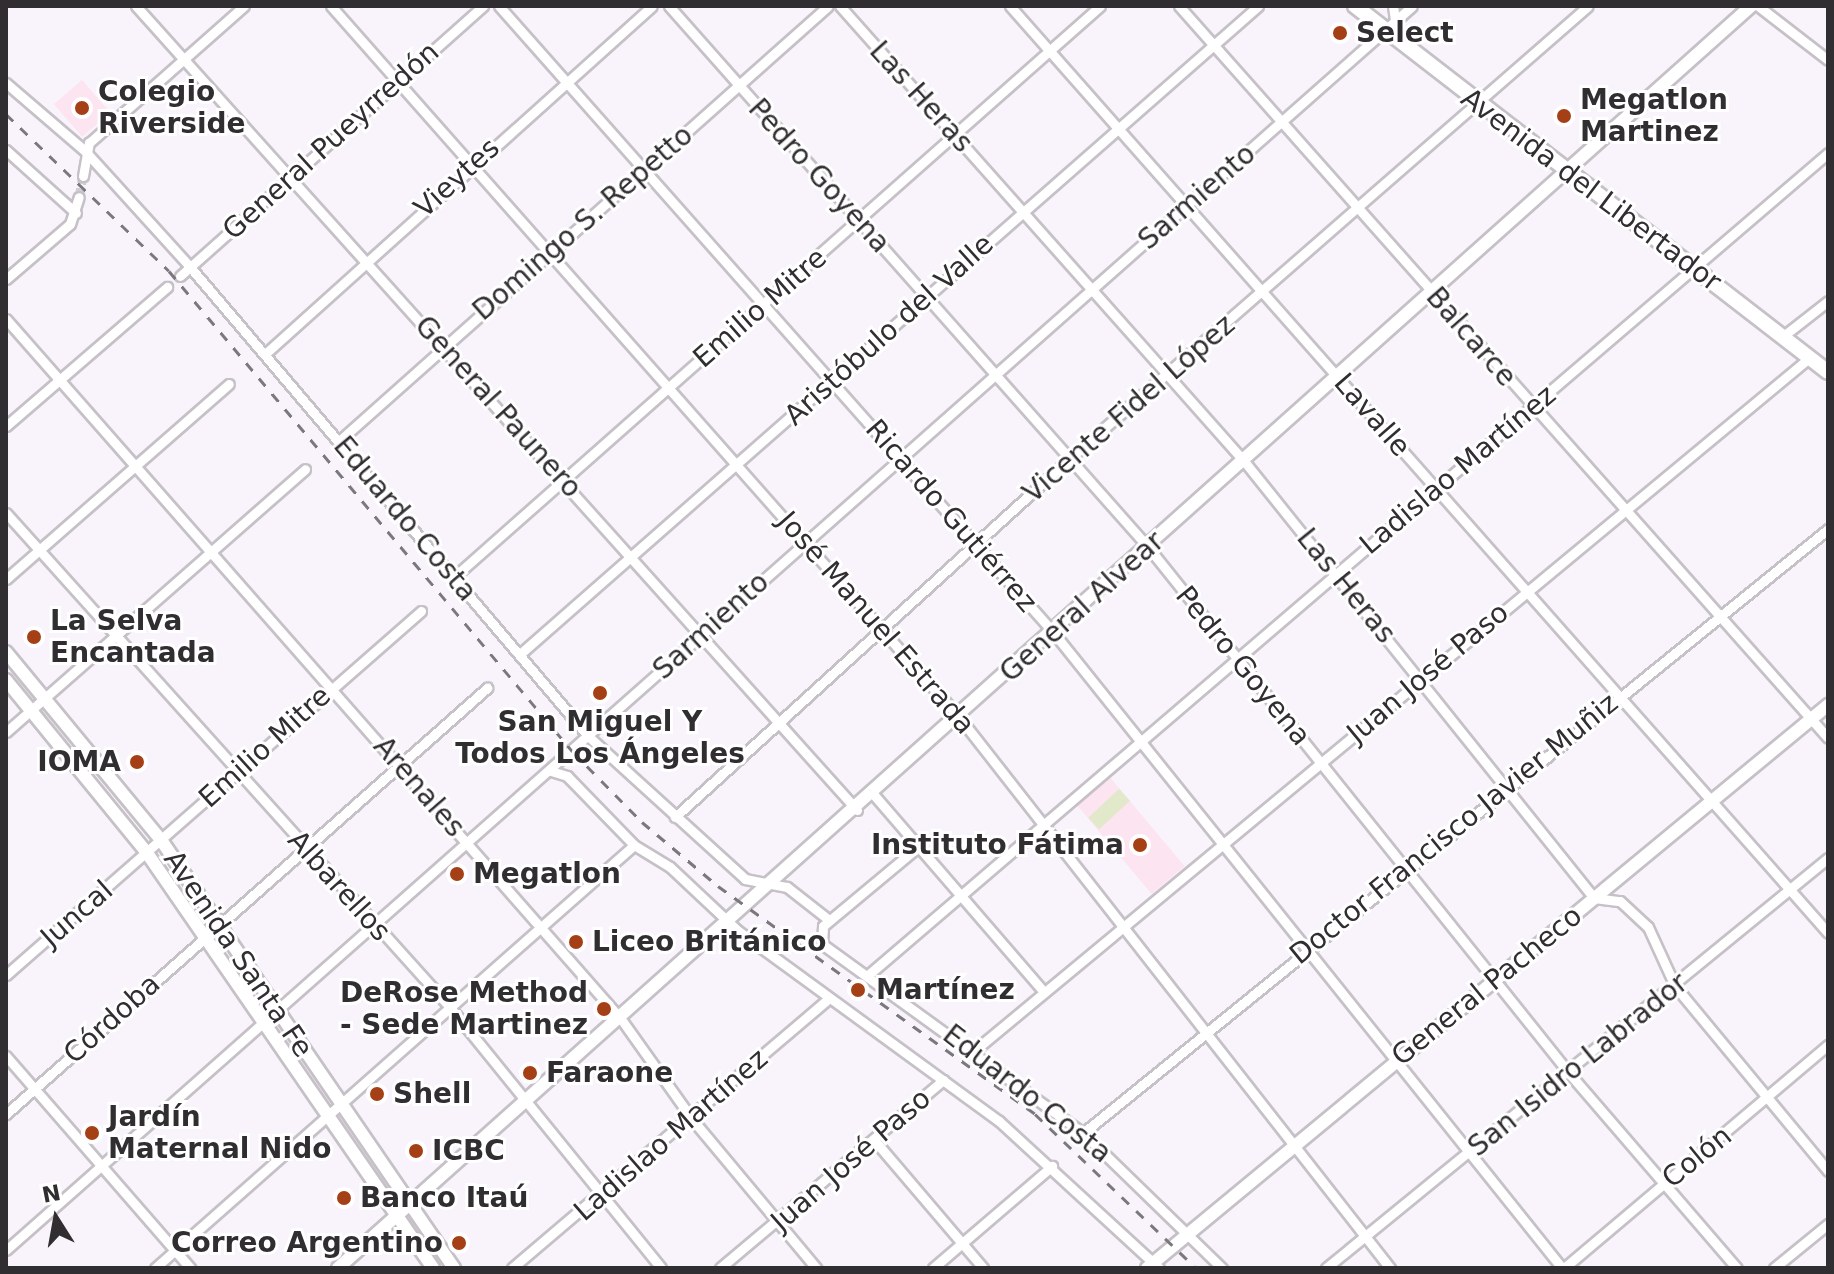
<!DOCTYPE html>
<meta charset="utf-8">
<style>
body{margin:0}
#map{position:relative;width:1834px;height:1274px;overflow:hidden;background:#f9f3fb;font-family:"DejaVu Sans",sans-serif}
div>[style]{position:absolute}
.education>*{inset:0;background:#fce4f0;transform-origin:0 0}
.green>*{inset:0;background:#e2e9ca;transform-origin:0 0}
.street-tunnel>*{height:9px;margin-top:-4.5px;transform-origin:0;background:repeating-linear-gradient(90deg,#d1ccd3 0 9px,transparent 0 13.5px)}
.roads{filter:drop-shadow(2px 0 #c6c0c7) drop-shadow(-2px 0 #c6c0c7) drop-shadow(0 2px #c6c0c7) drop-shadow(0 -2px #c6c0c7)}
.street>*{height:9px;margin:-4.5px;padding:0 4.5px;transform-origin:4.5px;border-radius:4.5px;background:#fff}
.secondary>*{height:12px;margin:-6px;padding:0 6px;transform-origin:6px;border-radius:6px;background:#fff}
.primary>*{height:14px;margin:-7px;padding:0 7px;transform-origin:7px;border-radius:7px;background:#fff}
.rail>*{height:3px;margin-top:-1.5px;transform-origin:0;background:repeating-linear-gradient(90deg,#7b787d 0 10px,transparent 0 20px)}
.dots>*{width:22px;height:22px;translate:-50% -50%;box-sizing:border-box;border:4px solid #fff;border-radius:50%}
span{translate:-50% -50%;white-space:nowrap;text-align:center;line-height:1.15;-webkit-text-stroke:6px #fff;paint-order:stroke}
.poi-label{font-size:28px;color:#302e31;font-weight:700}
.left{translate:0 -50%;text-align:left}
.right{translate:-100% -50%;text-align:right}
.street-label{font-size:28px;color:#302e31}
.frame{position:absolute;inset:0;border:8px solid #302e31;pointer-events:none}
.north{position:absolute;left:16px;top:1178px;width:80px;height:80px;-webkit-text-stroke:6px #fff;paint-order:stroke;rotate:349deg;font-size:22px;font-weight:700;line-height:32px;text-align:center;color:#302e31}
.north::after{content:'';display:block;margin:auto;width:28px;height:36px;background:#302e31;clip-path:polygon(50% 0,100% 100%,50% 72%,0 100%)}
</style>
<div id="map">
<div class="education">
<i style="left:82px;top:80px;width:43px;height:37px;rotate:49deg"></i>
<i style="left:1108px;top:775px;width:119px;height:43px;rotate:50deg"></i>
</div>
<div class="green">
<i style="left:1119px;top:789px;width:16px;height:42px;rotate:47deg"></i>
</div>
<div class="street-tunnel">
<i style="left:79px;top:197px;width:21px;rotate:-79deg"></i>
</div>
<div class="roads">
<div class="street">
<i style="left:136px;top:6px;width:1080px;rotate:48.12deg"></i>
<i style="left:331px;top:6px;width:949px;rotate:48.55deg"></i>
<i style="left:959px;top:717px;width:700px;rotate:51.97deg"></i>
<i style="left:499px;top:6px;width:836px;rotate:48.49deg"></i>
<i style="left:1053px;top:632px;width:815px;rotate:51.33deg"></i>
<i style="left:669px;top:6px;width:723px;rotate:48.48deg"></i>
<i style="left:1148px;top:547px;width:674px;rotate:51.33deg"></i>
<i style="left:1569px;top:1073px;width:257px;rotate:49.3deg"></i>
<i style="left:840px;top:6px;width:608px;rotate:48.4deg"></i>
<i style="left:1244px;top:461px;width:560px;rotate:51.31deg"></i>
<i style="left:1594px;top:898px;width:26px;rotate:7deg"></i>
<i style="left:1620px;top:901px;width:38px;rotate:43deg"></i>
<i style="left:1648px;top:927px;width:65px;rotate:65.4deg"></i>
<i style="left:1675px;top:986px;width:240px;rotate:50.4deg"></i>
<i style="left:1010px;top:6px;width:1236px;rotate:48.57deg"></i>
<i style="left:1179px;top:6px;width:978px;rotate:48.44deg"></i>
<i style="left:1393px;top:6px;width:14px;rotate:82deg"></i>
<i style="left:1758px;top:6px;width:88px;rotate:37.6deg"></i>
<i style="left:6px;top:83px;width:104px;rotate:40.7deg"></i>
<i style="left:85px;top:151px;width:156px;rotate:47.8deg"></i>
<i style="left:190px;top:267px;width:615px;rotate:49.68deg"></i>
<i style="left:588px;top:736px;width:212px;rotate:42.3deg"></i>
<i style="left:745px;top:879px;width:43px;rotate:10.8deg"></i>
<i style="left:787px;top:887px;width:53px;rotate:38.2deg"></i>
<i style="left:6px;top:150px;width:94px;rotate:42deg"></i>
<i style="left:83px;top:176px;width:34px;rotate:-80deg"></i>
<i style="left:89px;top:143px;width:207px;rotate:-41.5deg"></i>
<i style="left:180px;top:276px;width:406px;rotate:-41.7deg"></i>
<i style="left:6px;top:279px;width:84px;rotate:-40.7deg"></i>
<i style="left:70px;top:224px;width:28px;rotate:-72deg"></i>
<i style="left:6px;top:319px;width:932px;rotate:48.7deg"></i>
<i style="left:621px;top:1019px;width:123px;rotate:54.6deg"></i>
<i style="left:692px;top:1119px;width:194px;rotate:50.2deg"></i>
<i style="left:1782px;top:337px;width:58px;rotate:-38deg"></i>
<i style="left:265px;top:354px;width:520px;rotate:-41.96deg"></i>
<i style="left:6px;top:426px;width:213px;rotate:-40.8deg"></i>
<i style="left:339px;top:441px;width:654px;rotate:-41.66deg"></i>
<i style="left:6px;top:513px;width:663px;rotate:48.06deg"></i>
<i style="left:449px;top:1006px;width:337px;rotate:51deg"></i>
<i style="left:454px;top:577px;width:862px;rotate:-41.47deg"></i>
<i style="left:6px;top:579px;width:296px;rotate:-41.2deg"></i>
<i style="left:520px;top:654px;width:982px;rotate:-41.28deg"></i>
<i style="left:6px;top:732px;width:398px;rotate:-41.3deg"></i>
<i style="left:551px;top:771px;width:17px;rotate:17deg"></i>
<i style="left:567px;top:776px;width:96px;rotate:45.8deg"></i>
<i style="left:634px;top:845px;width:42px;rotate:31.4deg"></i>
<i style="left:670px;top:867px;width:92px;rotate:43.2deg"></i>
<i style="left:737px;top:930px;width:324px;rotate:36.1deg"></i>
<i style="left:999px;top:1121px;width:217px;rotate:42.6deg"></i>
<i style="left:874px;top:795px;width:260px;rotate:49.2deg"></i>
<i style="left:675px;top:817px;width:534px;rotate:-42.27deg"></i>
<i style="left:1070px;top:458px;width:687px;rotate:-41.11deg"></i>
<i style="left:919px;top:846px;width:125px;rotate:140.2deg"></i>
<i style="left:823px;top:926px;width:18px;rotate:93deg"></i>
<i style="left:822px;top:944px;width:322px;rotate:35.9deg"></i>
<i style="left:1083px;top:1133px;width:194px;rotate:44.2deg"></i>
<i style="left:6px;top:975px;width:552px;rotate:-41.25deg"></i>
<i style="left:868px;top:975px;width:1264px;rotate:-40.57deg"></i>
<i style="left:975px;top:1050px;width:1084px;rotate:-39.68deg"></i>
<i style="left:6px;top:1056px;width:281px;rotate:49deg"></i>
<i style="left:6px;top:1114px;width:643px;rotate:-41.53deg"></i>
<i style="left:1083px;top:1133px;width:959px;rotate:-39.03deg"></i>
<i style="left:875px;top:1141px;width:167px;rotate:49.6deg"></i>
<i style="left:6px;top:1250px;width:1877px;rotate:-41.5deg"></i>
<i style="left:155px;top:1268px;width:639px;rotate:-41.45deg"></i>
<i style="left:512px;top:1268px;width:415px;rotate:-40.4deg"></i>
<i style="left:720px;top:1268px;width:292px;rotate:-40.1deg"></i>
<i style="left:933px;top:1268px;width:157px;rotate:-40.6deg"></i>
<i style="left:1326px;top:1268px;width:648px;rotate:-39.24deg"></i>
<i style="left:1564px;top:1268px;width:346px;rotate:-40.2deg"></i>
<i style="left:1774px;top:1268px;width:70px;rotate:-39.2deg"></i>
</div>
<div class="secondary">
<i style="left:6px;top:652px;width:244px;rotate:50.5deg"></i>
<i style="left:161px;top:840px;width:519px;rotate:55.61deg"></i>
<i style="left:6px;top:680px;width:223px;rotate:50.8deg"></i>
<i style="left:147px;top:853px;width:504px;rotate:55.43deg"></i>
<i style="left:338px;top:1268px;width:1895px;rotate:-41.77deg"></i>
<i style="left:1147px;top:1268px;width:884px;rotate:-39.58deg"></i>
</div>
<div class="primary">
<i style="left:1355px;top:6px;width:598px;rotate:37.73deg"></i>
</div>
</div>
<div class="rail">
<i style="left:6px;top:114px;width:226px;rotate:43.9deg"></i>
<i style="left:169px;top:271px;width:628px;rotate:49.97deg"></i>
<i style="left:573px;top:752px;width:98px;rotate:45.4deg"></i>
<i style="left:642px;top:822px;width:99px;rotate:40.1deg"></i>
<i style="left:718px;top:886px;width:390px;rotate:35.7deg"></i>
<i style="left:1035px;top:1114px;width:223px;rotate:43.7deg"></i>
</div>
<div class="dots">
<i style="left:1340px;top:33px;background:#a53f16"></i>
<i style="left:82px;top:108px;background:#a53f16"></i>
<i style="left:1564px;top:116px;background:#a53f16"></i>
<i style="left:34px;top:637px;background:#a53f16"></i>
<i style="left:600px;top:693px;background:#a53f16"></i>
<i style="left:137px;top:762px;background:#a53f16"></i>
<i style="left:1140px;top:845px;background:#a53f16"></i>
<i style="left:457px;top:874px;background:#a53f16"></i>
<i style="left:576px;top:942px;background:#a53f16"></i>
<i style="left:858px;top:990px;background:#a53f16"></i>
<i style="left:604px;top:1009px;background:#a53f16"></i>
<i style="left:530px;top:1073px;background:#a53f16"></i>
<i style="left:377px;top:1094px;background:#a53f16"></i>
<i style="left:92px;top:1133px;background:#a53f16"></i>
<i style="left:416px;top:1151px;background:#a53f16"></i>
<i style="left:344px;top:1198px;background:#a53f16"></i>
<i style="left:459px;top:1243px;background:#a53f16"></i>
</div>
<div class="poi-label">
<span class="left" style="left:1356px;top:33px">Select</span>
<span class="left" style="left:98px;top:108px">Colegio<br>Riverside</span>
<span class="left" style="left:1580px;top:116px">Megatlon<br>Martinez</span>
<span class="left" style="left:50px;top:637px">La Selva<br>Encantada</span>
<span style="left:600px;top:738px">San Miguel Y<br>Todos Los Ángeles</span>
<span class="right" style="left:121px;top:762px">IOMA</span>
<span class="right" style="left:1124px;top:845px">Instituto Fátima</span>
<span class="left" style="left:473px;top:874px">Megatlon</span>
<span class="left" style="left:592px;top:942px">Liceo Británico</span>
<span class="left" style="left:876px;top:990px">Martínez</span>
<span class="right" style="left:588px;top:1009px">DeRose Method<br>- Sede Martinez</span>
<span class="left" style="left:546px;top:1073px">Faraone</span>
<span class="left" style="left:393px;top:1094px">Shell</span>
<span class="left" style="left:108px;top:1133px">Jardín<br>Maternal Nido</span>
<span class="left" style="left:432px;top:1151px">ICBC</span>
<span class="left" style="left:360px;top:1198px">Banco Itaú</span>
<span class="right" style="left:443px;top:1243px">Correo Argentino</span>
</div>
<div class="street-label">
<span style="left:921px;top:97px;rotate:48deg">Las Heras</span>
<span style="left:331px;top:141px;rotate:-42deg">General Pueyrredón</span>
<span style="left:819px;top:176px;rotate:48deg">Pedro Goyena</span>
<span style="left:457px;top:178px;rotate:-42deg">Vieytes</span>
<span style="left:1591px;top:190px;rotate:37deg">Avenida del Libertador</span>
<span style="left:1197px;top:197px;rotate:-41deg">Sarmiento</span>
<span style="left:583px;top:223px;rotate:-41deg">Domingo S. Repetto</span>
<span style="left:760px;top:308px;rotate:-41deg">Emilio Mitre</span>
<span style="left:889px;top:330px;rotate:-42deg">Aristóbulo del Valle</span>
<span style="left:1471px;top:337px;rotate:49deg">Balcarce</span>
<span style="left:498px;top:407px;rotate:48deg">General Paunero</span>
<span style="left:1129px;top:409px;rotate:-41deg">Vicente Fidel López</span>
<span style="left:1372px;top:415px;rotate:49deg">Lavalle</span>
<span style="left:1458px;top:470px;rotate:-40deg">Ladislao Martínez</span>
<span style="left:951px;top:516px;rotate:49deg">Ricardo Gutiérrez</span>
<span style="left:405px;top:519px;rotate:50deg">Eduardo Costa</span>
<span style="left:1346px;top:586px;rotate:51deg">Las Heras</span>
<span style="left:1082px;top:607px;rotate:-42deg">General Alvear</span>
<span style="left:876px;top:623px;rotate:49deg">José Manuel Estrada</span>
<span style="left:711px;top:626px;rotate:-42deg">Sarmiento</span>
<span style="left:1243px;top:666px;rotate:51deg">Pedro Goyena</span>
<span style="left:1428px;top:673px;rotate:-40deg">Juan José Paso</span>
<span style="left:265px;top:747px;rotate:-42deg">Emilio Mitre</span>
<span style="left:419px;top:787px;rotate:49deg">Arenales</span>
<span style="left:1454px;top:829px;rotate:-39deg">Doctor Francisco Javier Muñiz</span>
<span style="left:339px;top:886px;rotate:48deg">Albarellos</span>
<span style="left:77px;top:914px;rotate:-41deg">Juncal</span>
<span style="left:238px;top:954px;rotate:56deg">Avenida Santa Fe</span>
<span style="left:1487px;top:986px;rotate:-39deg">General Pacheco</span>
<span style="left:112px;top:1019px;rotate:-42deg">Córdoba</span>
<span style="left:1578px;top:1065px;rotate:-39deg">San Isidro Labrador</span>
<span style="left:1027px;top:1094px;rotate:38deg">Eduardo Costa</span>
<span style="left:671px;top:1135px;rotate:-41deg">Ladislao Martínez</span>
<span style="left:1697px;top:1157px;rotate:-39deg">Colón</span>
<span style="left:851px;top:1160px;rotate:-41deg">Juan José Paso</span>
</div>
<div class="frame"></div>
<div class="north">N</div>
</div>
